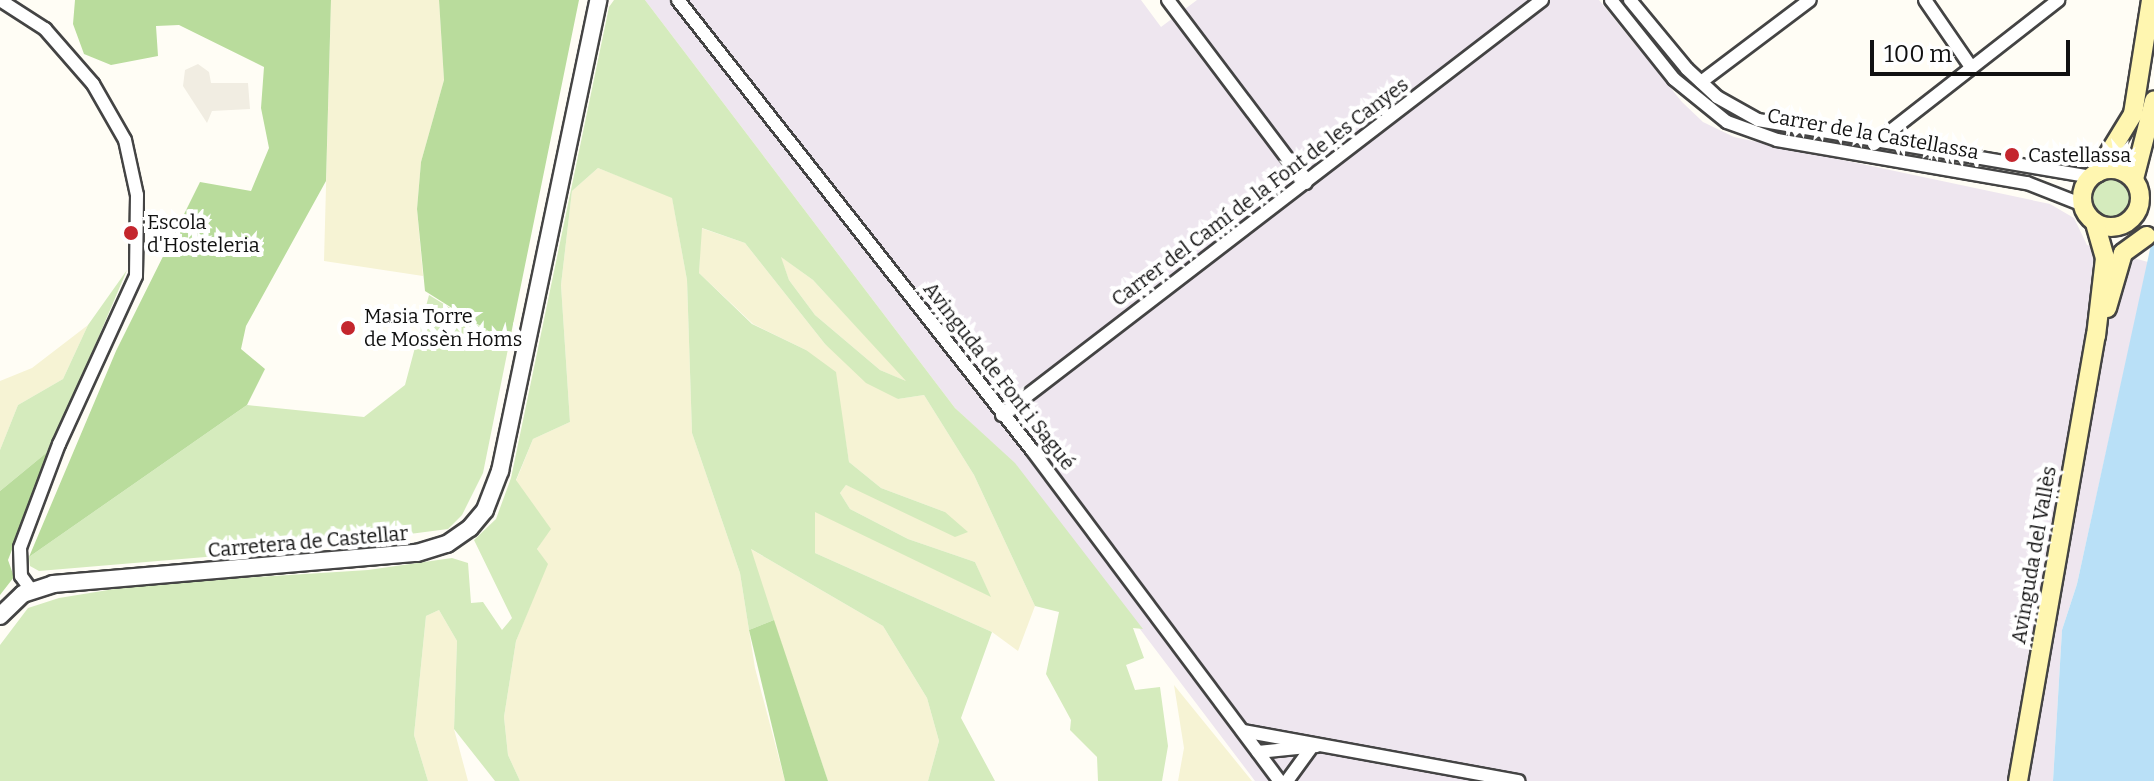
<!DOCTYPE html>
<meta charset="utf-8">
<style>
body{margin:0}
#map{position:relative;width:2154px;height:781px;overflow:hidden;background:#fffdf5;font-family:Bitter,serif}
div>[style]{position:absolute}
.industrial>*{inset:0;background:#eee6ef}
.farmland>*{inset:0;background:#f6f3d4}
.green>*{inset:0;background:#d5ebbd}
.round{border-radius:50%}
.forest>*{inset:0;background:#b9dc9c}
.plaza>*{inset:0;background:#f1ede2}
.water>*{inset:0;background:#b9e0f7}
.roads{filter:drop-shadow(2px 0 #444) drop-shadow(-2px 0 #444) drop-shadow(0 2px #444) drop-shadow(0 -2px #444)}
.minor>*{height:12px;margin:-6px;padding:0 6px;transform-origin:6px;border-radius:6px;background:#fff}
.tertiary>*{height:16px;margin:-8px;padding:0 8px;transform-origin:8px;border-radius:8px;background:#fff}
.secondary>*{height:18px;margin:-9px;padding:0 9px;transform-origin:9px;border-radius:9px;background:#fff6b0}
.secondary>.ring{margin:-9px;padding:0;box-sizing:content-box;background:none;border:18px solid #fff6b0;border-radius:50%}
.dots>*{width:22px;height:22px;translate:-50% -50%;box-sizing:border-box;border:4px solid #fff;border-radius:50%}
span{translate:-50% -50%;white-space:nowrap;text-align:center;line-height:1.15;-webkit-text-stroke:8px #fff;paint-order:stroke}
.street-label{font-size:20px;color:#111}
.poi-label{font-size:20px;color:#111}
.left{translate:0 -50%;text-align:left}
.scale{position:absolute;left:1870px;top:40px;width:200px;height:36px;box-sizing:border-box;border:4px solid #111;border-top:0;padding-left:10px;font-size:24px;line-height:28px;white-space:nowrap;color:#111;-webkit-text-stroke:6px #fff;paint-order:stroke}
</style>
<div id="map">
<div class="industrial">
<i style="clip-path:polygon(645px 0,1141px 0,1161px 27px,1197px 0,1599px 0,1682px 102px,1703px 122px,1734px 137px,2050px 204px,2074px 218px,2087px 245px,2148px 262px,2077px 584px,2062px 630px,2053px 781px,1255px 781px,1015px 464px,955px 408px)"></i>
</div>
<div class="farmland">
<i style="clip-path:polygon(331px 0,439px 0,444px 80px,421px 162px,417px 209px,423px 276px,324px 261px)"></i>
<i style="clip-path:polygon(598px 168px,672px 197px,687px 280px,692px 433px,740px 573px,755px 668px,785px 781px,520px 781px,508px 755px,504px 717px,516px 641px,547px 564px,537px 549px,550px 529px,516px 481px,533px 439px,570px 422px,561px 285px,572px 191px)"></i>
<i style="clip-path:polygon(701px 228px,745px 243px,825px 344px,898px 399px,924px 395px,974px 475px,1035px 606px,1018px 651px,992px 632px,815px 553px,815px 511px,990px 596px,975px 562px,908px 539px,850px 509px,840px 493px,846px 485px,899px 507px,945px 512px,881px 488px,849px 462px,843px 424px,806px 350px,753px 324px,699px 273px)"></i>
<i style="clip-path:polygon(780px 256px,813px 280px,908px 382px,880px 370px,815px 315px,789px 280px)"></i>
<i style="clip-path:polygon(88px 325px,63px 379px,18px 405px,0 450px,0 381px,32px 368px)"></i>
<i style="clip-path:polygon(749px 548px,883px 626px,927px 698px,939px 741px,928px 781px,828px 781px)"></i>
<i style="clip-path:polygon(439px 610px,457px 641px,454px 729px,468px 781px,428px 781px,414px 735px,426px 616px)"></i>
<i style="clip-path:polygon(1174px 685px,1252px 781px,1178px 781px,1184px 748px)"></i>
</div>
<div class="green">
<i style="clip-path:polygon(evenodd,614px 0,645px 0,955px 408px,1015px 463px,1143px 629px,1133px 628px,1144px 658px,1126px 665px,1135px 690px,1160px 687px,1168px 746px,1162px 781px,1098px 781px,1097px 757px,1070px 730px,1071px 720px,1046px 674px,1059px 612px,1035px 606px,974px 475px,924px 395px,898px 399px,866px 383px,825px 344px,745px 243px,702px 228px,699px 273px,752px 324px,806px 350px,836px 372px,849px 462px,881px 488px,945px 512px,968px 532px,955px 537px,846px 485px,840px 493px,850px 509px,908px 539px,975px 562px,991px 597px,815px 512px,815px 553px,992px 632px,961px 718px,995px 781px,928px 781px,939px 741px,927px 698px,883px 626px,751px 549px,774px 620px,749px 630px,740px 573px,692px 433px,687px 280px,672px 198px,598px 168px,572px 191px,561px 285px,570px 422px,533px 439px,516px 480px,551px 529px,537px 549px,548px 564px,516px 641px,504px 717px,508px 755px,520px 781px,495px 781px,454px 729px,457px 641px,439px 610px,426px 616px,414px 735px,428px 781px,0 781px,0 645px,28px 608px,59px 598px,145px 584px,368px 570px,452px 558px,468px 563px,471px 603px,483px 602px,502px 630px,512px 618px,474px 540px,496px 519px,511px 478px,609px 7px,614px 0,781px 257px,813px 280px,906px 381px,880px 370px,815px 315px,789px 280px,781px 257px)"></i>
<i class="round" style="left:2090px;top:177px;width:42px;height:42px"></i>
<i style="clip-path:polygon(127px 270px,51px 449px,0 491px,0 450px,18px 405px,63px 379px,88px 325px)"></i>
<i style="clip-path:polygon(429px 295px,509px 344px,483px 473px,462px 515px,448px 529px,287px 550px,39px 571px,30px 566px,29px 557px,247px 405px,364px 417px,405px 385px)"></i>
</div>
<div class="forest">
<i style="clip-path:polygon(75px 0,331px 0,326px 181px,246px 326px,241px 349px,265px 369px,247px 405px,29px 557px,116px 351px,200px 182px,251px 191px,269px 148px,261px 108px,264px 67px,179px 25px,156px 26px,158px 56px,111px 65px,84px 54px,73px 24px)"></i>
<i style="clip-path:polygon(439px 0,579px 0,509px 344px,425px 291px,417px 209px,421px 162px,444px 80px)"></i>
<i style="clip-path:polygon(51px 449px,8px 560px,14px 577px,0 595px,0 491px)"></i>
<i style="clip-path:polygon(774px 620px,828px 781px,785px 781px,749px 630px)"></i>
</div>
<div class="plaza">
<i style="clip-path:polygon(198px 64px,209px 72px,211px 83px,248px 83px,250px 109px,212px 111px,207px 123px,183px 86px,185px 70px)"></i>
</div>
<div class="water">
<i style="clip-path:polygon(2154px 231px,2154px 781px,2053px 781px,2062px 630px,2077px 584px)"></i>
</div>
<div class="roads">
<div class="minor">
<i style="left:0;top:0;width:54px;rotate:32.8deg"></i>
<i style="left:45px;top:29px;width:73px;rotate:48.9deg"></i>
<i style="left:93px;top:84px;width:64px;rotate:60.3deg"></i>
<i style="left:125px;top:140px;width:56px;rotate:77.7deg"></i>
<i style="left:137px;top:195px;width:81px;rotate:90.7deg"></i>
<i style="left:136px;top:276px;width:185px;rotate:114.6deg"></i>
<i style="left:59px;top:444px;width:111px;rotate:110.6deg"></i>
<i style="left:20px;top:548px;width:28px;rotate:88deg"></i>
<i style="left:21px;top:576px;width:17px;rotate:54deg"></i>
<i style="left:678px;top:0;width:573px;rotate:51.81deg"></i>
<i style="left:1032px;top:450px;width:414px;rotate:53.2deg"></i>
<i style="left:1168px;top:0;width:229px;rotate:53deg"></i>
<i style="left:1611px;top:0;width:101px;rotate:51.4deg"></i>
<i style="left:1674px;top:79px;width:68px;rotate:39.1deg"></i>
<i style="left:1727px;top:122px;width:53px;rotate:19.8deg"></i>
<i style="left:1777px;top:140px;width:254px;rotate:9.8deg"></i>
<i style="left:2027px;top:183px;width:60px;rotate:21.4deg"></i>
<i style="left:1630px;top:0;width:89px;rotate:50.4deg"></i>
<i style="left:1687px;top:69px;width:41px;rotate:43deg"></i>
<i style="left:1717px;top:97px;width:47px;rotate:29.3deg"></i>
<i style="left:1758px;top:120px;width:338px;rotate:9.7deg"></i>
<i style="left:1925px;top:0;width:81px;rotate:55.5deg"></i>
<i style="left:1701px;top:82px;width:136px;rotate:-37deg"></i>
<i style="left:1874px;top:144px;width:234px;rotate:-38deg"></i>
<i style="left:1002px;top:415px;width:681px;rotate:-37.54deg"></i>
<i style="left:1243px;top:731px;width:280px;rotate:10.3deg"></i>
<i style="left:1258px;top:752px;width:59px;rotate:-5.8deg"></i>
<i style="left:1287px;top:781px;width:39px;rotate:-54deg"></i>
</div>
<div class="tertiary">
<i style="left:0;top:616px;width:32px;rotate:-44deg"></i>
<i style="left:23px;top:594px;width:32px;rotate:-18deg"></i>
<i style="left:53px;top:584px;width:365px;rotate:-4.9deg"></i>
<i style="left:417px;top:553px;width:31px;rotate:-17deg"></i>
<i style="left:447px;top:544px;width:28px;rotate:-35deg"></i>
<i style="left:470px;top:528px;width:23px;rotate:-50deg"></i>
<i style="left:485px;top:510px;width:42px;rotate:-69deg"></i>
<i style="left:500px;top:471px;width:481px;rotate:-78.2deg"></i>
</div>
<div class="secondary">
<i class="ring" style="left:2082px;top:169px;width:40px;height:40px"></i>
<i style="left:2097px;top:173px;width:69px;rotate:-58.6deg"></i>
<i style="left:2133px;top:114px;width:115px;rotate:-81deg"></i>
<i style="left:2134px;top:179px;width:81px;rotate:-75.6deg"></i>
<i style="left:2107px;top:308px;width:57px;rotate:-73.8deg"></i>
<i style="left:2123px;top:253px;width:29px;rotate:-36deg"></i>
<i style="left:2018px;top:781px;width:452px;rotate:-80.1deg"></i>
<i style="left:2096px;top:336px;width:79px;rotate:-83.4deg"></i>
<i style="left:2105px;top:258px;width:37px;rotate:-106deg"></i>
</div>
</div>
<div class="dots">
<i style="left:2012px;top:155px;background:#c4262e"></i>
<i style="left:131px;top:233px;background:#c4262e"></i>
<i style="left:348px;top:328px;background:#c4262e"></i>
</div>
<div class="street-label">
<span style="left:1873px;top:134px;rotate:10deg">Carrer de la Castellassa</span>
<span style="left:1260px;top:192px;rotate:-37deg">Carrer del Camí de la Font de les Canyes</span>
<span style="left:999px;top:376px;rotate:52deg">Avinguda de Font i Sagué</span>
<span style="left:308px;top:542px;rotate:-5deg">Carretera de Castellar</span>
<span style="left:2034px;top:555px;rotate:-80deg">Avinguda del Vallès</span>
</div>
<div class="poi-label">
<span class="left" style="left:2028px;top:155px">Castellassa</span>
<span class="left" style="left:147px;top:234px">Escola<br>d'Hosteleria</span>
<span class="left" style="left:364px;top:328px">Masia Torre<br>de Mossèn Homs</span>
</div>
<div class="scale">100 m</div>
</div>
